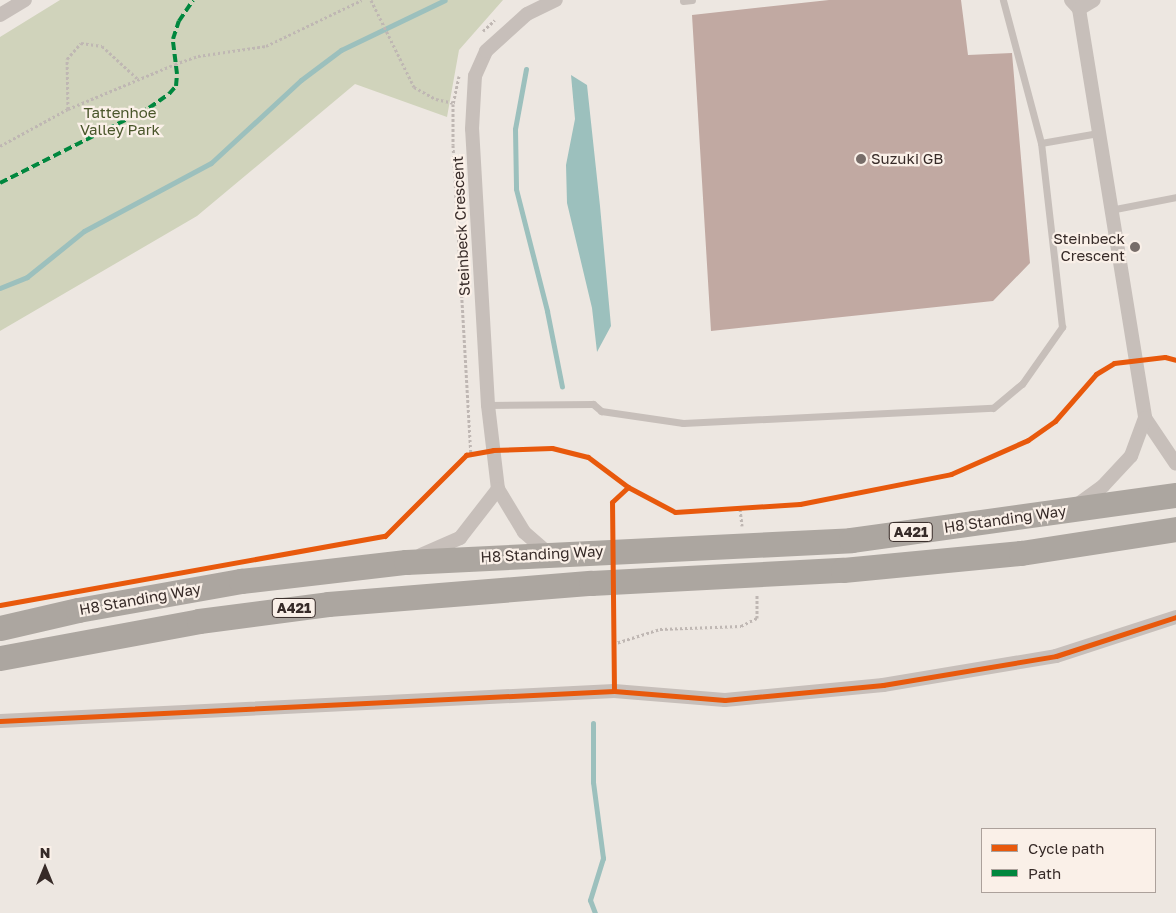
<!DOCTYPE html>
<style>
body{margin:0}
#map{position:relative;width:1176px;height:913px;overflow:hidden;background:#ede7e1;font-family:"Golos Text",sans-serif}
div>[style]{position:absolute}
.green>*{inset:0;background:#d0d3bb}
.water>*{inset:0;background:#9cc0bd}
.stream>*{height:5px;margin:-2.5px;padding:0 2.5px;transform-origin:2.5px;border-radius:2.5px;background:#9cc0bd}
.building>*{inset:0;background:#c1a9a2}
.path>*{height:3px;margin-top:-1.5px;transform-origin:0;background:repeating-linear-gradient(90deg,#bfb7b3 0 2.5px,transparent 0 5px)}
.lane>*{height:7px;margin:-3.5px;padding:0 3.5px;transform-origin:3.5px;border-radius:3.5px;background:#c7bfba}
.street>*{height:14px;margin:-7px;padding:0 7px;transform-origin:7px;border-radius:7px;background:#c7bfba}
.highway>*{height:25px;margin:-12.5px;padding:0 12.5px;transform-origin:12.5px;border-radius:12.5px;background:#aca6a0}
.quiet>*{height:4px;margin-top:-2px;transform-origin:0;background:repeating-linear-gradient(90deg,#00873e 0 8px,transparent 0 12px)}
.cycleway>*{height:5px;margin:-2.5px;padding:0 2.5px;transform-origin:2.5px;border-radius:2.5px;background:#e8590c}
.dots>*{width:14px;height:14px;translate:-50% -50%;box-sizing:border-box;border:2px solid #faf0e8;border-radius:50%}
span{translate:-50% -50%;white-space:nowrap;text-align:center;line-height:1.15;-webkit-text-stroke:4.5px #faf0e8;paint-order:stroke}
.shield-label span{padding:1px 4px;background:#faf0e8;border:1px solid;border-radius:4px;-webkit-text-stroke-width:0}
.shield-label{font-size:14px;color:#372b28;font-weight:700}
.park-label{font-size:15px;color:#4a562b}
.poi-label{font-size:15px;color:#372b28}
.left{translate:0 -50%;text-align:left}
.right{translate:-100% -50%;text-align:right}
.street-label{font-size:15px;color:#372b28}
.legend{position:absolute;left:981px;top:828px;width:175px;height:65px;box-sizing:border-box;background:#faf0e8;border:1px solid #aca19b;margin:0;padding:6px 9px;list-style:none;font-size:15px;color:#372b28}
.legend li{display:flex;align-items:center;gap:10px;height:25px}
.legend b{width:25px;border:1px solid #aca19b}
.north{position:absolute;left:20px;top:843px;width:50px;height:50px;-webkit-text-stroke:4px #faf0e8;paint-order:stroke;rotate:0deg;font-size:14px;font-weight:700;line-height:20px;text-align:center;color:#372b28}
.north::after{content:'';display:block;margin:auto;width:18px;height:22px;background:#372b28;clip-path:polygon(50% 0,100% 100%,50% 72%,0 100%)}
</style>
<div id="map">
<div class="green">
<i style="clip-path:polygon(60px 0,503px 0,459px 50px,447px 117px,355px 84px,197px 216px,0 331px,0 37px)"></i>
</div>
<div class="water">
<i style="clip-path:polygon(571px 75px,587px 85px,600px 206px,611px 326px,597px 352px,592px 308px,567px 203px,566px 165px,575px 119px)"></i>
</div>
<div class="stream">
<i style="left:526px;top:69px;width:61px;rotate:100.4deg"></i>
<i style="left:515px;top:129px;width:60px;rotate:89deg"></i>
<i style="left:516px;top:189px;width:126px;rotate:75.7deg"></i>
<i style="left:547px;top:311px;width:77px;rotate:78.8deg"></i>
<i style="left:0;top:288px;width:29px;rotate:-22deg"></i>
<i style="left:27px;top:277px;width:73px;rotate:-38.9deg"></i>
<i style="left:84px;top:231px;width:144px;rotate:-28.2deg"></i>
<i style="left:211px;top:163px;width:122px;rotate:-42.7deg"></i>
<i style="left:301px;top:80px;width:50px;rotate:-36.9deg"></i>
<i style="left:341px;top:50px;width:115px;rotate:-25.7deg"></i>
<i style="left:593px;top:723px;width:59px;rotate:90deg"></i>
<i style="left:593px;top:782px;width:77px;rotate:82.5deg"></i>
<i style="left:603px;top:858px;width:44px;rotate:107.2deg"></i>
<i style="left:590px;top:900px;width:14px;rotate:69deg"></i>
</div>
<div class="building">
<i style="clip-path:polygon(829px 0,961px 0,968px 55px,1012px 53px,1030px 263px,993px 301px,711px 331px,692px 15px)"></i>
</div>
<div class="path">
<i style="left:371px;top:0;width:97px;rotate:63.7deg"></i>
<i style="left:414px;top:87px;width:25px;rotate:29deg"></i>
<i style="left:436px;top:99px;width:17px;rotate:13deg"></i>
<i style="left:483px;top:31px;width:16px;rotate:-43deg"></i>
<i style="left:459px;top:76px;width:29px;rotate:102deg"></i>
<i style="left:453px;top:104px;width:41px;rotate:90deg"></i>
<i style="left:453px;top:145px;width:310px;rotate:86.7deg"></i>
<i style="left:68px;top:109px;width:50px;rotate:-91.1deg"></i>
<i style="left:67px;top:59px;width:21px;rotate:-49deg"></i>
<i style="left:81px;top:43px;width:21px;rotate:8deg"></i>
<i style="left:102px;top:46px;width:50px;rotate:42.6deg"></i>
<i style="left:0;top:146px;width:77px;rotate:-28.6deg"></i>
<i style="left:68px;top:109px;width:116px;rotate:-22.8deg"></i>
<i style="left:175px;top:64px;width:24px;rotate:-19deg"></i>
<i style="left:198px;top:56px;width:69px;rotate:-8.4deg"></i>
<i style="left:266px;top:46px;width:106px;rotate:-25.6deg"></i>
<i style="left:740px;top:509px;width:17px;rotate:83deg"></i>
<i style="left:613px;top:644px;width:49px;rotate:-17.7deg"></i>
<i style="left:660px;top:629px;width:81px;rotate:-2.1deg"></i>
<i style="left:741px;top:626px;width:18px;rotate:-27deg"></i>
<i style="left:757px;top:618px;width:23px;rotate:-90deg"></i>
</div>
<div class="lane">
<i style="left:683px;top:1px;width:9px;rotate:-6deg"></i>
<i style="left:1041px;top:143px;width:58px;rotate:-10deg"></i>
<i style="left:1110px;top:210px;width:67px;rotate:-11.1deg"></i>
<i style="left:488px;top:405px;width:105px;rotate:-0.5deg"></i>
<i style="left:593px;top:404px;width:11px;rotate:41deg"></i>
<i style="left:601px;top:411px;width:83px;rotate:8.3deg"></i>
<i style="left:683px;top:423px;width:310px;rotate:-2.8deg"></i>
<i style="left:993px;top:408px;width:38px;rotate:-40deg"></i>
<i style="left:1022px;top:384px;width:70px;rotate:-54.9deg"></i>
<i style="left:1062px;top:327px;width:185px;rotate:-96.5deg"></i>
<i style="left:1041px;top:143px;width:148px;rotate:-104.9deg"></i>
</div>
<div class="street">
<i style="left:1071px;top:0;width:12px;rotate:48deg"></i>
<i style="left:1079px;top:9px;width:414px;rotate:80.8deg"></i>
<i style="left:1145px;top:418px;width:55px;rotate:56deg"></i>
<i style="left:1079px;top:9px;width:17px;rotate:-31deg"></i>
<i style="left:0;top:15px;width:29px;rotate:-31deg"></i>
<i style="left:1077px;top:505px;width:32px;rotate:-36deg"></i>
<i style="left:1103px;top:486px;width:41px;rotate:-47deg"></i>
<i style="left:1131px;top:456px;width:40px;rotate:-69.8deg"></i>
<i style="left:548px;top:553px;width:32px;rotate:-139deg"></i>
<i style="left:524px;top:532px;width:50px;rotate:-121.2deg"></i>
<i style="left:498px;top:489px;width:85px;rotate:-96.8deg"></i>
<i style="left:488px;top:405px;width:276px;rotate:-93.3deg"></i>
<i style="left:472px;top:129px;width:53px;rotate:-86.8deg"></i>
<i style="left:475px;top:76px;width:27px;rotate:-66deg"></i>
<i style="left:486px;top:51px;width:55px;rotate:-42.1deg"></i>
<i style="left:527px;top:14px;width:32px;rotate:-26deg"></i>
<i style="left:421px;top:555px;width:43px;rotate:-23.6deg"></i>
<i style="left:460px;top:538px;width:62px;rotate:-52.2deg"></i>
<i style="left:0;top:721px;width:615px;rotate:-2.8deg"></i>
<i style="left:614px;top:691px;width:111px;rotate:4.6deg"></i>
<i style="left:725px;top:700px;width:159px;rotate:-5.4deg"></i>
<i style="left:883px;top:685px;width:175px;rotate:-9.5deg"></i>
<i style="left:1056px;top:656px;width:126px;rotate:-18deg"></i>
</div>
<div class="highway">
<i style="left:0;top:628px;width:80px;rotate:-13deg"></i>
<i style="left:78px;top:610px;width:166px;rotate:-10.1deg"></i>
<i style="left:241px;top:581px;width:166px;rotate:-6.6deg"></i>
<i style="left:406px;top:562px;width:446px;rotate:-2.8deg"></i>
<i style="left:851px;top:540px;width:328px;rotate:-7.9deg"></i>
<i style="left:0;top:658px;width:202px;rotate:-10.5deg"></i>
<i style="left:199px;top:621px;width:130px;rotate:-7.5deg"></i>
<i style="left:328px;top:604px;width:264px;rotate:-4.6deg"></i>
<i style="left:591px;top:583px;width:252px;rotate:-3deg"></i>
<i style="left:843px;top:570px;width:179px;rotate:-5.5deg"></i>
<i style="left:1021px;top:553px;width:157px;rotate:-8.8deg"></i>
</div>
<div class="quiet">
<i style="left:0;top:183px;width:167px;rotate:-26.7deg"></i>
<i style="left:149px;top:108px;width:24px;rotate:-35deg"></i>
<i style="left:169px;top:94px;width:11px;rotate:-49deg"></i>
<i style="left:176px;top:86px;width:12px;rotate:-85deg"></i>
<i style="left:177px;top:74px;width:35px;rotate:-97deg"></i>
<i style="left:173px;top:39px;width:19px;rotate:-72deg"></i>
<i style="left:179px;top:21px;width:25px;rotate:-56deg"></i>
</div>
<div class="cycleway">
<i style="left:0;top:605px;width:391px;rotate:-10.2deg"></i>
<i style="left:385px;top:536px;width:115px;rotate:-45deg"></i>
<i style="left:466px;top:455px;width:27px;rotate:-10deg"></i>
<i style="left:493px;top:450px;width:59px;rotate:-1.9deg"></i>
<i style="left:552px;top:448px;width:37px;rotate:14deg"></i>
<i style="left:588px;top:457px;width:50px;rotate:36.9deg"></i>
<i style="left:628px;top:487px;width:53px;rotate:28deg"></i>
<i style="left:675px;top:512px;width:125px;rotate:-3.7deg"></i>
<i style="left:800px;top:504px;width:154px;rotate:-11.2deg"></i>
<i style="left:951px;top:474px;width:84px;rotate:-23.8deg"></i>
<i style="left:1028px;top:440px;width:33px;rotate:-35deg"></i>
<i style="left:1055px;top:421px;width:62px;rotate:-48.9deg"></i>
<i style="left:1096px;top:374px;width:21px;rotate:-31deg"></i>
<i style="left:1114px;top:363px;width:51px;rotate:-6.7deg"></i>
<i style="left:1165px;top:357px;width:11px;rotate:15deg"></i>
<i style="left:614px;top:691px;width:189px;rotate:-90.6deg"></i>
<i style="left:612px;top:502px;width:22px;rotate:-43deg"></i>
<i style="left:0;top:721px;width:615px;rotate:-2.8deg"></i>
<i style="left:614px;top:691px;width:111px;rotate:4.6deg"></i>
<i style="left:725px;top:700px;width:159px;rotate:-5.4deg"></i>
<i style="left:883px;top:685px;width:175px;rotate:-9.5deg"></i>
<i style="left:1056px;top:656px;width:126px;rotate:-18deg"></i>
</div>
<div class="dots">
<i style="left:861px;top:159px;background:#776d69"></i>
<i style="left:1135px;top:247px;background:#776d69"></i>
</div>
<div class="shield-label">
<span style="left:911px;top:532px">A421</span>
<span style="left:294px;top:608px">A421</span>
</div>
<div class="park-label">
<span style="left:120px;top:121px">Tattenhoe<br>Valley Park</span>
</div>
<div class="poi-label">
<span class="left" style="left:871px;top:159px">Suzuki GB</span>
<span class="right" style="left:1125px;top:247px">Steinbeck<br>Crescent</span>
</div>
<div class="street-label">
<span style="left:461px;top:226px;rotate:-93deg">Steinbeck Crescent</span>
<span style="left:1005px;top:519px;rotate:-8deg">H8 Standing Way</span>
<span style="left:542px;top:554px;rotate:-3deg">H8 Standing Way</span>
<span style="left:140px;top:599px;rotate:-10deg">H8 Standing Way</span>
</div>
<ul class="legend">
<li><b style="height:6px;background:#e8590c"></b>Cycle path</li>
<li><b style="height:6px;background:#00873e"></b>Path</li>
</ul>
<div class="north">N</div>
</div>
